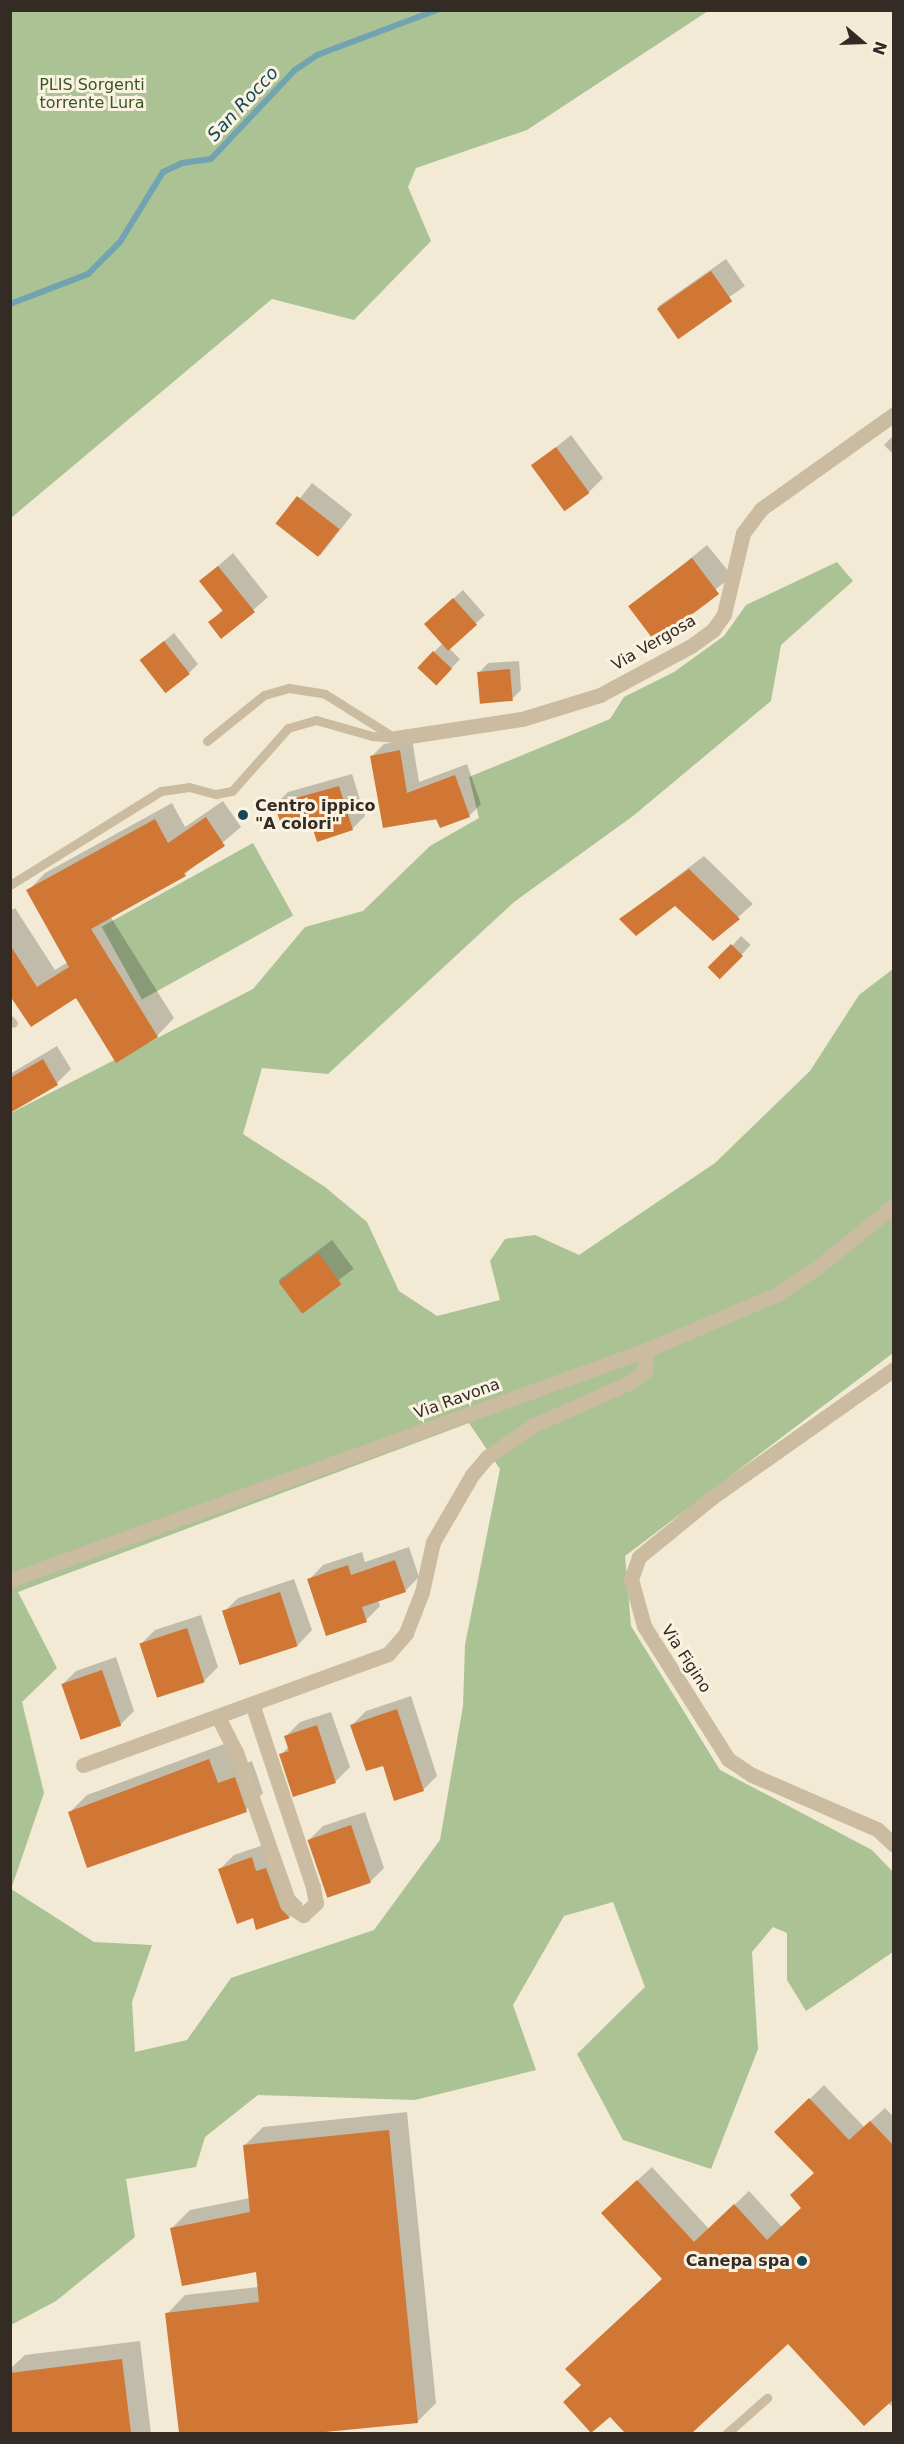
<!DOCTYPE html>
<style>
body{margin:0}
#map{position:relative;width:904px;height:2444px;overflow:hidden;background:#f2ead4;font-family:"DejaVu Sans",sans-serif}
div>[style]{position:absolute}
.green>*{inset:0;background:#aac294;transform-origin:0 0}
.shadow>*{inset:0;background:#0003;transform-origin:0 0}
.stream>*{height:6px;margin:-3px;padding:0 3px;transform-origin:3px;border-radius:3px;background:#71a3b1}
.building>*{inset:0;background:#d07735;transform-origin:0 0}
.service>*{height:9px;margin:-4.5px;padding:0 4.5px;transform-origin:4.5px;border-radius:4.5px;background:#cbbba0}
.minor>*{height:15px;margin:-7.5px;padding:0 7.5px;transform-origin:7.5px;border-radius:7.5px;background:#cbbba0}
.tertiary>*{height:15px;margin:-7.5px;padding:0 7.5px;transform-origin:7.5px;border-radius:7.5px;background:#cbbba0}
.dots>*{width:16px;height:16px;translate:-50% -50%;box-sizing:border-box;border:3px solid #faf3e1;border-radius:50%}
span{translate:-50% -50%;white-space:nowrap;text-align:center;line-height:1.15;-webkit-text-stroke:6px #faf3e1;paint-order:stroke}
.park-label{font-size:16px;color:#3b5426}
.street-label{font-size:16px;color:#342c24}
.poi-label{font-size:16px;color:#342c24;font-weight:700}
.left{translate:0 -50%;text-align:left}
.right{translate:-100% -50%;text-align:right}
.water-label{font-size:18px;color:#174858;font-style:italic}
.frame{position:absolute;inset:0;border:12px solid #342c24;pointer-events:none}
.north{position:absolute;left:832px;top:12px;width:60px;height:60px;-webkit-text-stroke:4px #faf3e1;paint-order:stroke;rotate:109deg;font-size:16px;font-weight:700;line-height:24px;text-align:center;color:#342c24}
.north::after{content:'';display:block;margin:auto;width:21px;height:27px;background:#342c24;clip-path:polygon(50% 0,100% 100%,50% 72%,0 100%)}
</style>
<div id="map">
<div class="green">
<i style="clip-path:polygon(10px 11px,11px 10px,708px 11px,527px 130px,416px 168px,408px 187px,431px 241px,354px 320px,272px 299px,11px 518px)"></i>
<i style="clip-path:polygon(837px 562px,853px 581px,781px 645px,771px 701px,633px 816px,514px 902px,328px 1074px,262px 1068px,243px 1134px,325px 1187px,367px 1222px,399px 1291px,437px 1316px,500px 1300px,490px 1261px,505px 1239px,535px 1235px,579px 1255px,715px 1163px,810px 1071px,859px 995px,893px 969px,893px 1353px,625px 1556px,631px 1626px,720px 1770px,872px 1850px,893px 1872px,893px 1952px,806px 2011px,787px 1980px,787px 1933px,773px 1927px,752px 1952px,758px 2049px,711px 2169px,623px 2140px,577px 2054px,645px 1987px,613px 1902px,564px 1916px,513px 2005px,536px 2070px,415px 2100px,258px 2095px,205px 2137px,196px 2167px,126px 2179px,135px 2237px,56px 2301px,11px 2325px,11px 1889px,94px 1942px,152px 1945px,132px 2002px,135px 2052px,187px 2040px,231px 1978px,374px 1930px,440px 1840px,463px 1706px,465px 1645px,500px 1469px,469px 1423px,18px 1592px,57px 1668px,22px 1702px,44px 1793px,11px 1889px,11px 1113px,253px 989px,305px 927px,363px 911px,430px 846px,479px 818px,469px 777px,610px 719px,624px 697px,674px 672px,724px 636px,746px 605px)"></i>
<i style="left:253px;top:843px;width:83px;height:173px;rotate:61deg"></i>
</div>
<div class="shadow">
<i style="left:726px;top:259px;width:33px;height:83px;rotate:55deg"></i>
<i style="clip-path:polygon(571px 435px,603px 478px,589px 492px,533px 466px)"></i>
<i style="clip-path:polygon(894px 435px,894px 455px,884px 445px)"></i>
<i style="left:312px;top:483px;width:51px;height:52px;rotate:38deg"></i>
<i style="left:707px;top:545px;width:40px;height:98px;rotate:51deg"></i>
<i style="clip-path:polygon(233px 553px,268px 597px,222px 637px,210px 623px,223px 609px,201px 581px)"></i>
<i style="clip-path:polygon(463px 590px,485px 615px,449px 648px,460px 659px,446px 674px,434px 652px,443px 643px,435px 615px)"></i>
<i style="clip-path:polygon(174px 633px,198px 664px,189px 673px,141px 660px)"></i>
<i style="clip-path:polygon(519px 661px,521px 690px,512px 699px,479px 673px,488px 663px)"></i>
<i style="clip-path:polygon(412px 739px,419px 782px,467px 764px,481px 804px,469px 816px,384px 826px,372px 756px,384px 744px)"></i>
<i style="clip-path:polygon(352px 774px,365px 816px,352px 829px,276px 804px,288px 792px)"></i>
<i style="clip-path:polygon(223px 801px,241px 827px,185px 874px,110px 916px,174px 1018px,157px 1036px,76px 996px,10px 993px,10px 911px,15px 908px,55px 970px,68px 962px,28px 891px,45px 873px,172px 803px,185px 827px)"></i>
<i style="clip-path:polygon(704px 856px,753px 904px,713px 939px,676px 904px,621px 919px)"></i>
<i style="left:741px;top:936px;width:13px;height:44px;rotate:42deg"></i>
<i style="clip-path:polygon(57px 1046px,71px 1069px,57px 1083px,10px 1111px,10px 1074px)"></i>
<i style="left:332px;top:1240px;width:36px;height:67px;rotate:53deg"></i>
<i style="clip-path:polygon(409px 1547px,419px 1577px,405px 1591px,378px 1600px,380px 1606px,366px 1620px,309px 1580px,323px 1565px,362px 1552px,365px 1562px)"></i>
<i style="clip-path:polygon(294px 1579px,312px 1630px,298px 1645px,241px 1664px,224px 1612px,238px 1598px)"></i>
<i style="clip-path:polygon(201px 1615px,218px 1667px,204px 1681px,141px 1644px,155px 1630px)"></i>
<i style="clip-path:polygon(116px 1657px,134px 1711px,120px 1725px,62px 1685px,76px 1671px)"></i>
<i style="clip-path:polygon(411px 1696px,437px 1776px,423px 1790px,383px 1764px,352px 1725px,366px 1711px)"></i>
<i style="clip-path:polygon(331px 1712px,350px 1767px,336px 1781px,294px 1795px,281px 1755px,289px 1746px,286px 1736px,300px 1722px)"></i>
<i style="clip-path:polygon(227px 1743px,235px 1767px,252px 1761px,263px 1793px,246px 1810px,70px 1812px,87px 1795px)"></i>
<i style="clip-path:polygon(365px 1812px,384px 1868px,370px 1882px,309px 1840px,323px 1826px)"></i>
<i style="clip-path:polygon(266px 1844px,270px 1858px,280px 1855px,294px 1895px,303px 1904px,289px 1917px,253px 1916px,220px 1869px,234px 1855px)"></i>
<i style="clip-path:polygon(824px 2085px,864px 2127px,885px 2108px,894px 2117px,894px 2407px,789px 2342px,690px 2434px,627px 2434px,582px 2385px,664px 2278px,617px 2199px,652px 2167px,709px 2229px,749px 2191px,782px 2227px,803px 2207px,816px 2172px,776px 2132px)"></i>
<i style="clip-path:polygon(407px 2112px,436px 2403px,417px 2422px,301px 2434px,180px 2434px,167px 2314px,185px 2295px,259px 2287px,257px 2270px,172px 2228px,190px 2210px,250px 2198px,245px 2145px,263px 2127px)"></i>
<i style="clip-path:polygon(140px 2341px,151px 2434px,13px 2434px,10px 2369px,25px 2355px)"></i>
</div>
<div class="stream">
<i style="left:10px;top:304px;width:84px;rotate:-21deg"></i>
<i style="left:88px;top:274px;width:45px;rotate:-45deg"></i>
<i style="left:120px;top:242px;width:82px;rotate:-58.4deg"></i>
<i style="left:163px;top:172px;width:21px;rotate:-25deg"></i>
<i style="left:182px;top:163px;width:29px;rotate:-8deg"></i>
<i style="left:211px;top:159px;width:122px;rotate:-46.7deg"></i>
<i style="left:295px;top:70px;width:27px;rotate:-34deg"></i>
<i style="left:317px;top:55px;width:128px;rotate:-20.6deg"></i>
</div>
<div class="building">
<i style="left:711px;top:271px;width:37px;height:66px;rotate:55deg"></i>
<i style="left:556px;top:447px;width:57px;height:31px;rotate:54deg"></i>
<i style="left:297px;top:496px;width:54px;height:35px;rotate:38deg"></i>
<i style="left:692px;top:558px;width:45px;height:80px;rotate:53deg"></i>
<i style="clip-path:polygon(218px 566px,255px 612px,221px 639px,208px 622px,223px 611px,199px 581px)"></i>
<i style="left:453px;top:598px;width:36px;height:39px;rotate:48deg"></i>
<i style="left:164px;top:641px;width:42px;height:31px;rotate:52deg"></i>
<i style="left:433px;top:651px;width:26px;height:23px;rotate:43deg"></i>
<i style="left:510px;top:669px;width:32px;height:33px;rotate:85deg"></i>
<i style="clip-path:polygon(400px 750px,407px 793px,455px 775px,470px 817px,440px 828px,436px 819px,383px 828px,370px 756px)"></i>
<i style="clip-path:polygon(339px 786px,353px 830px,317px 842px,310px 820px,283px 830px,274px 804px)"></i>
<i style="clip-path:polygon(206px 817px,225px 846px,184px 873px,186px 876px,91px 929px,158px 1037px,116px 1063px,76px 998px,31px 1027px,10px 996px,10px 945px,37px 987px,69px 967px,26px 890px,155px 819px,168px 843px)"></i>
<i style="clip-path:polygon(689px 869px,740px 919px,713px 941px,675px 906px,636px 936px,619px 919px)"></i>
<i style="left:731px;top:944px;width:17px;height:33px;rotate:45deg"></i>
<i style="clip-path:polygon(43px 1059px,58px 1085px,10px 1113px,10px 1078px)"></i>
<i style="left:318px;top:1253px;width:39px;height:49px;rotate:53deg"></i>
<i style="clip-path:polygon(395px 1560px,406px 1592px,362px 1607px,367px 1622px,326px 1636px,307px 1579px,348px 1565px,351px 1575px)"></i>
<i style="left:280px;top:1592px;width:57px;height:61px;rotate:72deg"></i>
<i style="left:187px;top:1628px;width:57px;height:50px;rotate:72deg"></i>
<i style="left:102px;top:1670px;width:59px;height:43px;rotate:71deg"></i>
<i style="clip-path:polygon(397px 1709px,424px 1791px,394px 1801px,383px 1766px,366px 1771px,350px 1725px)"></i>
<i style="clip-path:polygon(317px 1725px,336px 1783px,293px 1797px,279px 1754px,289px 1751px,284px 1736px)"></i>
<i style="clip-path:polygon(209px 1759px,218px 1783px,235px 1777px,247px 1812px,87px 1868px,68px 1812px)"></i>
<i style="left:351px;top:1825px;width:61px;height:46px;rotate:71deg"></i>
<i style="clip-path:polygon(252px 1857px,256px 1871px,266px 1868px,281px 1909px,290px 1918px,256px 1930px,253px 1918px,237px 1924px,218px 1869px)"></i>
<i style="clip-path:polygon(809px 2098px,849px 2140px,870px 2121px,894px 2146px,894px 2399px,864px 2426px,788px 2344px,692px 2433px,625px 2433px,610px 2417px,591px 2433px,563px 2402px,581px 2385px,565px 2369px,662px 2279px,601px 2213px,637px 2180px,694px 2242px,734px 2204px,767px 2240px,801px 2208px,790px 2195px,814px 2173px,774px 2132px)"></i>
<i style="clip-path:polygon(389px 2130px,418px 2423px,315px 2433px,179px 2433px,165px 2313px,259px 2302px,256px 2272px,182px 2286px,170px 2228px,250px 2212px,243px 2145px)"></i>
<i style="clip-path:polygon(122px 2359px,131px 2433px,12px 2433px,10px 2373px)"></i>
</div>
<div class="service">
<i style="left:207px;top:741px;width:73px;rotate:-38.9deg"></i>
<i style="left:264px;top:695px;width:26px;rotate:-16deg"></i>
<i style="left:289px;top:688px;width:36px;rotate:9deg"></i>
<i style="left:325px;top:694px;width:79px;rotate:32.1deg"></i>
<i style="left:10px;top:885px;width:178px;rotate:-31.9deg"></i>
<i style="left:161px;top:791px;width:28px;rotate:-8deg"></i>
<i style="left:189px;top:787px;width:28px;rotate:15deg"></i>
<i style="left:216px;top:794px;width:16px;rotate:-11deg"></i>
<i style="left:232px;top:791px;width:84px;rotate:-48.4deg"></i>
<i style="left:288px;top:728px;width:29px;rotate:-16deg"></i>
<i style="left:316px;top:720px;width:58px;rotate:15.9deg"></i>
<i style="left:372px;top:736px;width:24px;rotate:5deg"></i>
<i style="left:10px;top:1020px;width:4px;rotate:45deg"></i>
<i style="left:726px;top:2434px;width:55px;rotate:-41.3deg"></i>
</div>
<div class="minor">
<i style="left:396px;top:738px;width:127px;rotate:-8.6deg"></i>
<i style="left:522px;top:719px;width:82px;rotate:-17.1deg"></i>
<i style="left:600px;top:695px;width:103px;rotate:-28.3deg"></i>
<i style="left:691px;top:646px;width:27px;rotate:-36deg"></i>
<i style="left:713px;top:630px;width:19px;rotate:-55deg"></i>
<i style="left:724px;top:614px;width:83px;rotate:-76.8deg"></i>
<i style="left:743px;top:533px;width:30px;rotate:-53deg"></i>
<i style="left:761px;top:509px;width:163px;rotate:-35.5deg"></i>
<i style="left:218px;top:1717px;width:39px;rotate:63deg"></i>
<i style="left:236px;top:1752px;width:163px;rotate:70.7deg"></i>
<i style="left:290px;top:1906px;width:16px;rotate:35deg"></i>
<i style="left:303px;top:1915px;width:18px;rotate:-43deg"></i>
<i style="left:316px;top:1903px;width:16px;rotate:-101deg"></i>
<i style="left:313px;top:1887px;width:193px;rotate:-108.4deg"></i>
<i style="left:83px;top:1765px;width:325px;rotate:-20deg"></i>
<i style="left:388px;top:1654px;width:28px;rotate:-49deg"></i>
<i style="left:406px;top:1633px;width:44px;rotate:-68.7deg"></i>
<i style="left:422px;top:1592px;width:51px;rotate:-77.6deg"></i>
<i style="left:433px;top:1542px;width:78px;rotate:-59.8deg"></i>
<i style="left:472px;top:1475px;width:23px;rotate:-50deg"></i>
<i style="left:487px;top:1457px;width:57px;rotate:-34.2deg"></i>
<i style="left:534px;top:1425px;width:104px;rotate:-23.9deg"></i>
<i style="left:629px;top:1383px;width:20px;rotate:-37deg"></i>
<i style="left:645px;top:1371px;width:21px;rotate:-87deg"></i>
</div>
<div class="tertiary">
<i style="left:894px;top:1369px;width:225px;rotate:144.8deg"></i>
<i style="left:710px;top:1499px;width:92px;rotate:140.8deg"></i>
<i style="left:639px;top:1557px;width:23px;rotate:110deg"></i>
<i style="left:631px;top:1579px;width:49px;rotate:74.5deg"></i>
<i style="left:644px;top:1626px;width:157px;rotate:57.7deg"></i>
<i style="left:728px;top:1759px;width:29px;rotate:34deg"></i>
<i style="left:752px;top:1775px;width:136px;rotate:23.4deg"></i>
<i style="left:877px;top:1829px;width:23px;rotate:43deg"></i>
<i style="left:10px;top:1580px;width:676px;rotate:-19.88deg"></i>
<i style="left:646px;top:1350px;width:142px;rotate:-23.1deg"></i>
<i style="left:777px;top:1294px;width:50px;rotate:-33.7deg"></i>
<i style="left:819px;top:1266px;width:97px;rotate:-39.1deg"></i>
</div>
<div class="dots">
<i style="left:243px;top:815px;background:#174858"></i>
<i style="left:802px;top:2261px;background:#174858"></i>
</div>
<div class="park-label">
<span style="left:92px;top:94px">PLIS Sorgenti<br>torrente Lura</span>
</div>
<div class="street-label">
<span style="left:654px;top:643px;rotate:-30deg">Via Vergosa</span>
<span style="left:457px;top:1399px;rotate:-20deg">Via Ravona</span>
<span style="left:686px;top:1659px;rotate:57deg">Via Figino</span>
</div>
<div class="poi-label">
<span class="left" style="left:255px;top:815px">Centro ippico<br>"A colori"</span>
<span class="right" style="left:790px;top:2261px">Canepa spa</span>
</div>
<div class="water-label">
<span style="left:243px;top:104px;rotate:-47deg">San Rocco</span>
</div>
<div class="frame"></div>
<div class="north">N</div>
</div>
